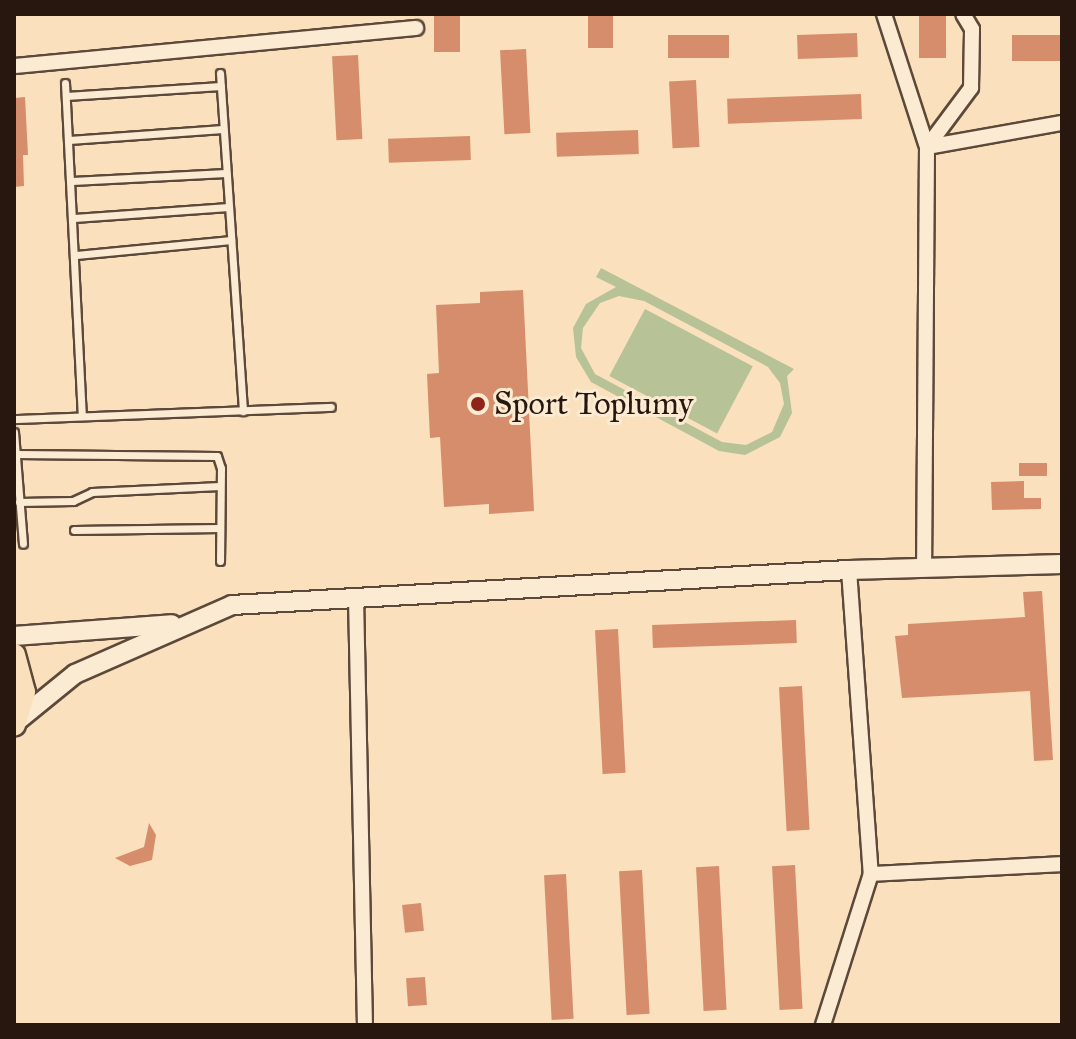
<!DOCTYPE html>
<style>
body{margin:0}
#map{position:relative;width:1076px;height:1039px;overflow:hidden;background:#fae0bc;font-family:"IM FELL Great Primer",serif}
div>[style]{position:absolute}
.green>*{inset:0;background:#b7c396;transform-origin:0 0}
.building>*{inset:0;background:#d68d6c;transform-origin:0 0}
.roads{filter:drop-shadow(2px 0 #5c493a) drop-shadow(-2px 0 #5c493a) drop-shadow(0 2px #5c493a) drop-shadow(0 -2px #5c493a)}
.service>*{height:7px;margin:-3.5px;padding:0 3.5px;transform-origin:3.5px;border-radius:3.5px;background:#fcebd3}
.minor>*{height:14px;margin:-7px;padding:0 7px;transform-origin:7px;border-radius:7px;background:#fcebd3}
.tertiary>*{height:18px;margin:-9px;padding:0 9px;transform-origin:9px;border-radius:9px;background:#fcebd3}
.trunk>*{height:22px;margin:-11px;padding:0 11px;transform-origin:11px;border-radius:11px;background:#fae0bc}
.dots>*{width:22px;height:22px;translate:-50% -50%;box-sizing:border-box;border:4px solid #fcebd3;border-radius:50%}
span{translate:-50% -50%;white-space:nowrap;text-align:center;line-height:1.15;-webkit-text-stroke:6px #fcebd3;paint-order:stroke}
.poi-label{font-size:32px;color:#28170f}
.left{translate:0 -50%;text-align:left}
.frame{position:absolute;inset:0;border:16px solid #28170f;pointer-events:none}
</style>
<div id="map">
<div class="green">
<i style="clip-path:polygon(evenodd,601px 268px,794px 369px,787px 376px,792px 413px,780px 437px,745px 455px,719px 451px,591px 382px,576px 357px,573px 328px,586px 304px,616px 287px,596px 277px,601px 268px,619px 296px,644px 301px,768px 367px,780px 383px,784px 404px,772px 432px,746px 445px,722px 442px,595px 374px,581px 348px,583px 328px,600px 303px,619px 296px)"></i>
<i style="left:645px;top:309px;width:122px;height:76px;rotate:28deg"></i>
</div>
<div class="building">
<i style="left:434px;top:14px;width:26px;height:38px"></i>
<i style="left:588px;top:14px;width:25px;height:34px"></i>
<i style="left:919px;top:14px;width:27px;height:44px"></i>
<i style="left:857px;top:33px;width:24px;height:60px;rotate:88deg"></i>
<i style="left:729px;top:35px;width:23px;height:61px;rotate:90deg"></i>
<i style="left:1062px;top:35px;width:26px;height:50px;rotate:90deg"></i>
<i style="left:526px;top:49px;width:84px;height:26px;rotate:87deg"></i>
<i style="left:358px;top:55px;width:84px;height:26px;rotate:87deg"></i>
<i style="left:696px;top:80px;width:67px;height:27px;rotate:87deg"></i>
<i style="left:861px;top:94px;width:25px;height:134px;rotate:88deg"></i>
<i style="clip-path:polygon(25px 97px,28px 155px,23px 155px,24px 186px,14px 187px,14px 98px)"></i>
<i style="left:638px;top:130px;width:24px;height:82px;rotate:88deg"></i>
<i style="left:470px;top:136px;width:24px;height:82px;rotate:88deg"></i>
<i style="clip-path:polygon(523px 290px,534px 511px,489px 514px,489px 504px,444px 507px,440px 437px,430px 438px,427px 374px,439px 373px,436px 305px,480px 303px,480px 292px)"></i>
<i style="left:1047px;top:463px;width:13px;height:28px;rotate:90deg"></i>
<i style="clip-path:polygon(1024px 481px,1024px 498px,1041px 498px,1041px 509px,992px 510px,991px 482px)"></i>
<i style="clip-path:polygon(1042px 591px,1053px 760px,1034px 761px,1030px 691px,902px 698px,895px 636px,908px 635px,908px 624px,1025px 617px,1023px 592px)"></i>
<i style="left:796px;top:620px;width:23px;height:144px;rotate:88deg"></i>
<i style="left:618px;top:629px;width:144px;height:23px;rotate:87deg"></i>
<i style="left:802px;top:686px;width:144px;height:23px;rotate:87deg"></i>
<i style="clip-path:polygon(149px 823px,156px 835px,152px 860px,130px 866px,115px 858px,144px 847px)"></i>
<i style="left:795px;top:865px;width:144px;height:23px;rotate:87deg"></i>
<i style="left:719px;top:866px;width:144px;height:23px;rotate:87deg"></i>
<i style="left:642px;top:870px;width:144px;height:23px;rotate:87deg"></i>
<i style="left:566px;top:874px;width:145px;height:22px;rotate:87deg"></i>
<i style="left:421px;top:903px;width:28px;height:19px;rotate:84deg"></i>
<i style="left:425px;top:977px;width:28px;height:19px;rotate:86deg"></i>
</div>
<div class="roads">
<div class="service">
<i style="left:220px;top:73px;width:339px;rotate:86.1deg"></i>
<i style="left:65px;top:83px;width:333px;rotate:87.1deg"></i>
<i style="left:66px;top:96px;width:155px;rotate:-3.7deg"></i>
<i style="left:69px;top:140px;width:154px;rotate:-4.1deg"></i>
<i style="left:72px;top:181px;width:154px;rotate:-3deg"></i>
<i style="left:74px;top:218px;width:155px;rotate:-4.1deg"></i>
<i style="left:76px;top:255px;width:156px;rotate:-5.5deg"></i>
<i style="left:14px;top:419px;width:317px;rotate:-2.2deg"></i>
<i style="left:14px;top:432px;width:112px;rotate:85.4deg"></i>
<i style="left:16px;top:454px;width:201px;rotate:0.6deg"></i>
<i style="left:217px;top:456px;width:13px;rotate:72deg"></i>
<i style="left:221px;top:468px;width:93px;rotate:90.6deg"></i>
<i style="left:19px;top:502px;width:54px;rotate:-1.1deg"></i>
<i style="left:73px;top:501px;width:21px;rotate:-25deg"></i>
<i style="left:92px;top:492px;width:128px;rotate:-2.7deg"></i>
<i style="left:74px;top:530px;width:146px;rotate:-0.8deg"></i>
</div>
<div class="minor">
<i style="left:884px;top:14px;width:140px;rotate:72.1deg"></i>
<i style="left:927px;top:147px;width:420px;rotate:90.4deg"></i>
<i style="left:14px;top:66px;width:404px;rotate:-5.4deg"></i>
<i style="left:927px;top:147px;width:74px;rotate:-53.3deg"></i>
<i style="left:971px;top:88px;width:59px;rotate:-89deg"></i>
<i style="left:972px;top:29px;width:17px;rotate:-121deg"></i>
<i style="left:927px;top:147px;width:137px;rotate:-10.1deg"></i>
<i style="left:849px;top:570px;width:305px;rotate:85.9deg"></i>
<i style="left:871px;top:874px;width:191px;rotate:-3deg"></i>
<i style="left:356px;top:597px;width:428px;rotate:88.8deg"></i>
<i style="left:823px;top:1025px;width:158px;rotate:-72.4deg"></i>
</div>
<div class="tertiary">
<i style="left:14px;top:636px;width:158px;rotate:-4.3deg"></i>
<i style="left:16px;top:722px;width:76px;rotate:-39.1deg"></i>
<i style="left:75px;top:674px;width:171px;rotate:-23.7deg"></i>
<i style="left:232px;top:605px;width:618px;rotate:-3.25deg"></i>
<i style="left:849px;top:570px;width:213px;rotate:-1.6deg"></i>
</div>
<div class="trunk">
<i style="left:14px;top:655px;width:38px;rotate:75deg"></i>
<i style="left:24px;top:692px;width:34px;rotate:107deg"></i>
</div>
</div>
<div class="dots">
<i style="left:478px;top:404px;background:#8f2418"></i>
</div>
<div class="poi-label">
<span class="left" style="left:494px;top:404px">Sport Toplumy</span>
</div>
<div class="frame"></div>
</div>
